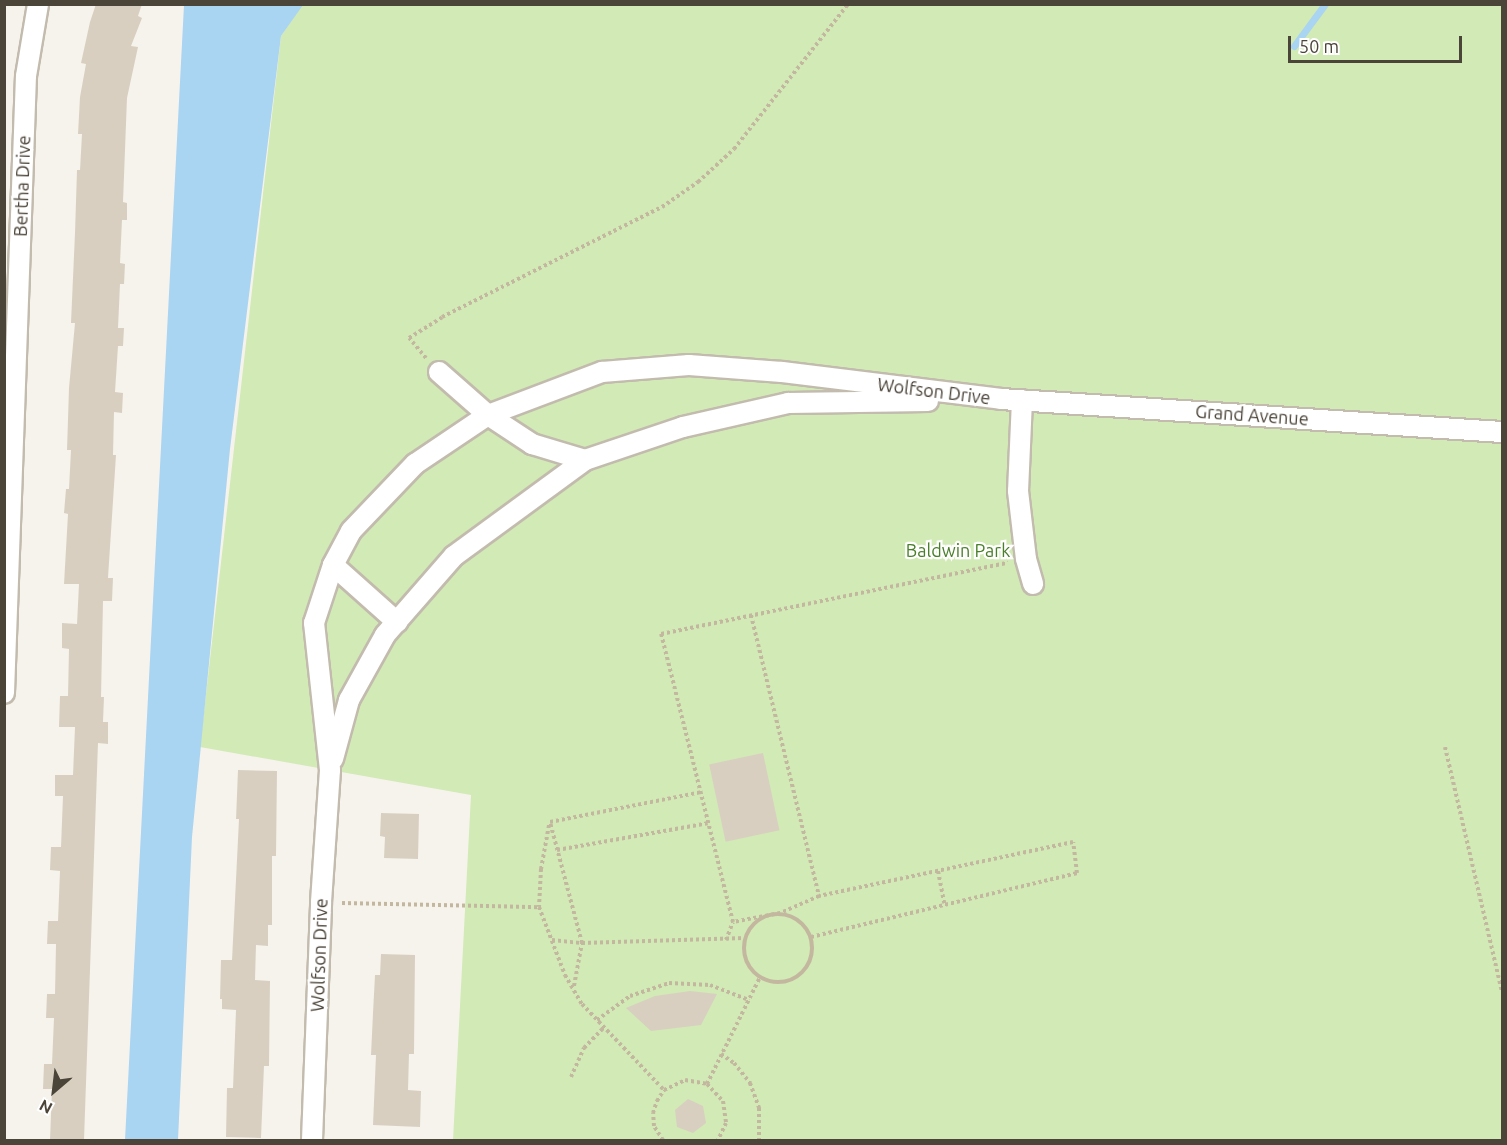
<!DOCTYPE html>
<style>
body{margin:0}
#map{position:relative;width:1507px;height:1145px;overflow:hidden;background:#f6f3ec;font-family:Ubuntu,sans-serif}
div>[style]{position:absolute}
.green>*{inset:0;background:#d2eab5}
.water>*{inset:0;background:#a9d4f2}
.stream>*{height:7px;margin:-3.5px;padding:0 3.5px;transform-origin:3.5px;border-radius:3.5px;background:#a9d4f2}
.building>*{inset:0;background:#d8cfc1;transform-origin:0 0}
.path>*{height:4px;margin-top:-2px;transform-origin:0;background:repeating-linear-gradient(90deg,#c4b79f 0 3px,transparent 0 6px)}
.path>.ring{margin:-2px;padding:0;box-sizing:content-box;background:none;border:4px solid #c4b79f;border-radius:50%}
.roads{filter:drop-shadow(2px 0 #c2bbae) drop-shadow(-2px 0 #c2bbae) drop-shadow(0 2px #c2bbae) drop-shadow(0 -2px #c2bbae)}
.minor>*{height:20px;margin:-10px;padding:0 10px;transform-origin:10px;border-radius:10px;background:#fff}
span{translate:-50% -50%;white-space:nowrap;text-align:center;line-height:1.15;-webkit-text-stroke:4.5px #fff;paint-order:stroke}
.street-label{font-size:18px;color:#4b4439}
.park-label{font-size:18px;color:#4a7f2a}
.frame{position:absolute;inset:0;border:6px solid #4b4439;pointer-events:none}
.north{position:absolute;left:24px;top:1061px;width:60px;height:60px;-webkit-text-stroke:4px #fff;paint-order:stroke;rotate:208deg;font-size:16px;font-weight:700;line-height:24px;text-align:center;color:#4b4439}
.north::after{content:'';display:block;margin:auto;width:21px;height:27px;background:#4b4439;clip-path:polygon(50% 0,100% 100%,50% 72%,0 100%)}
.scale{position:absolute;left:1288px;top:36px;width:174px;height:27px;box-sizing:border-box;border:3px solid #4b4439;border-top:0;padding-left:8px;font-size:18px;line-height:21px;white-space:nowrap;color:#4b4439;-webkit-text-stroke:4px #fff;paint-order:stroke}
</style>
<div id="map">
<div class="green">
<i style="clip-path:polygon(302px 5px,1502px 5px,1502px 1140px,453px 1140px,471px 795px,200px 747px,281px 36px)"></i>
</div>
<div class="water">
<i style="clip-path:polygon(184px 5px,303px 5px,281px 36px,230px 449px,192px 837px,178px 1140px,125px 1140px)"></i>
</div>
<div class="stream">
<i style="left:1294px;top:46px;width:52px;rotate:-53.6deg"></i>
</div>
<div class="building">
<i style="clip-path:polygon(96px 4px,142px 4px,138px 16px,142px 18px,131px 46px,138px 47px,127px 98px,123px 202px,127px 203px,127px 220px,122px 220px,120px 263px,125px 264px,124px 284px,120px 284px,118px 328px,124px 328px,123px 346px,118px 346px,115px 392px,123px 393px,122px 413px,114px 412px,113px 455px,116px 455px,108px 578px,113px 578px,112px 601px,103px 601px,101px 697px,104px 697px,103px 722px,108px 722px,108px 744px,98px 743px,84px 1140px,50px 1140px,52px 1089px,43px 1089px,44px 1064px,52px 1064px,54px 1018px,46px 1018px,47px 994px,55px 994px,56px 944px,47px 944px,48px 921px,58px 921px,60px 871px,50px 870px,51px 847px,61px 847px,63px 796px,55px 796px,55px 775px,73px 775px,75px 727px,59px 727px,60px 696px,68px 696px,69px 649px,62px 648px,62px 623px,77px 624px,79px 584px,64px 584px,68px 514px,64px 513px,66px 489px,69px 489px,71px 450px,67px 450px,69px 388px,75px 323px,71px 323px,75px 233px,77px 170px,80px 170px,82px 134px,78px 134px,80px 97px,86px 64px,81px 63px,90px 22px)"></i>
<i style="left:763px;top:753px;width:79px;height:55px;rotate:78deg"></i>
<i style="clip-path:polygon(238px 770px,277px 771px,276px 856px,272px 856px,272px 925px,268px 925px,268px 946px,256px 945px,255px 980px,270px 981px,269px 1066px,264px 1066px,261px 1138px,226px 1137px,227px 1088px,233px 1088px,236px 1010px,222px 1009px,222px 999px,220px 999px,221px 960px,232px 960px,239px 819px,236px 819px)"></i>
<i style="clip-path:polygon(381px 813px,419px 814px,418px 859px,384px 858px,385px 837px,380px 836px)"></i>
<i style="clip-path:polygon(381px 954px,415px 955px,414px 1054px,409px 1054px,408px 1090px,421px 1091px,420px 1127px,373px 1125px,376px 1055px,371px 1055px,373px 1013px,375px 975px,380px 975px)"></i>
<i style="clip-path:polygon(690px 991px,717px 994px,701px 1025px,651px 1031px,626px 1008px,655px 996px)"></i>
<i style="clip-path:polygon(688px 1099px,703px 1106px,706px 1123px,693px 1133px,677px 1127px,675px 1110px)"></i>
</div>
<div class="path">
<i style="left:426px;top:358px;width:26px;rotate:-130deg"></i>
<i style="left:409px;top:338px;width:39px;rotate:-32deg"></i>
<i style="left:442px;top:317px;width:246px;rotate:-26.6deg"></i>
<i style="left:662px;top:207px;width:44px;rotate:-34.8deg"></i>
<i style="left:698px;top:182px;width:49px;rotate:-42.5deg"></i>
<i style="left:734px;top:149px;width:184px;rotate:-51.8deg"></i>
<i style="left:751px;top:615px;width:289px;rotate:76.4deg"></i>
<i style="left:1445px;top:747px;width:252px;rotate:76.9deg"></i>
<i style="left:549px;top:825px;width:45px;rotate:100.3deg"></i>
<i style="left:541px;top:869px;width:38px;rotate:93deg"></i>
<i style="left:539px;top:907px;width:73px;rotate:69.1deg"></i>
<i style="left:565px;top:975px;width:34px;rotate:60deg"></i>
<i style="left:582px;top:1004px;width:119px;rotate:46.4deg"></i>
<i style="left:557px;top:850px;width:153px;rotate:-10.1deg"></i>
<i style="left:938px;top:871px;width:33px;rotate:79deg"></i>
<i style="left:342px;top:903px;width:197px;rotate:1.2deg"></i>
<i class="ring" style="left:744px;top:914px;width:64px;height:64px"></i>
<i style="left:811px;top:937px;width:274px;rotate:-13.5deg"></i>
<i style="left:1077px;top:873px;width:31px;rotate:-97deg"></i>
<i style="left:1073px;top:842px;width:260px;rotate:168deg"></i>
<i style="left:819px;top:896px;width:43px;rotate:156.4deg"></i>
<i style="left:780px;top:913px;width:48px;rotate:169.2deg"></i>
<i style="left:733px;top:922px;width:297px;rotate:-104deg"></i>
<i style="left:661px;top:634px;width:354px;rotate:-11.6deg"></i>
<i style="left:552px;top:940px;width:30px;rotate:6deg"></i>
<i style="left:582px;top:943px;width:163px;rotate:-1.8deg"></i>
<i style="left:726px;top:940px;width:19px;rotate:-69deg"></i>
<i style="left:574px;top:986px;width:44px;rotate:-79.5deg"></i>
<i style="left:582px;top:943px;width:125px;rotate:-104.8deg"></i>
<i style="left:550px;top:822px;width:154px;rotate:-11.2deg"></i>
<i style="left:597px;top:1020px;width:41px;rotate:-36deg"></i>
<i style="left:630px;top:996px;width:41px;rotate:-18.4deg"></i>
<i style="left:669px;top:983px;width:41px;rotate:2.8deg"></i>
<i style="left:710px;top:985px;width:42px;rotate:21deg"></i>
<i style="left:721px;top:1054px;width:16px;rotate:35deg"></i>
<i style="left:734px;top:1063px;width:26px;rotate:51deg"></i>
<i style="left:750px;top:1083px;width:27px;rotate:70deg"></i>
<i style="left:759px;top:1108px;width:32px;rotate:90deg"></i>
<i style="left:571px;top:1077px;width:32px;rotate:-66deg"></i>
<i style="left:584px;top:1048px;width:29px;rotate:-46deg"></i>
<i style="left:707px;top:1084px;width:119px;rotate:-63.6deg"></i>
<i style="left:663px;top:1140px;width:17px;rotate:-123deg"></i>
<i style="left:654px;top:1126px;width:13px;rotate:-94deg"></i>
<i style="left:653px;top:1113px;width:13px;rotate:-72deg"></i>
<i style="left:657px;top:1101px;width:13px;rotate:-58deg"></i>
<i style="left:664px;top:1090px;width:23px;rotate:-25deg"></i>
<i style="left:685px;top:1080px;width:22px;rotate:10deg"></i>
<i style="left:707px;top:1084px;width:23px;rotate:47deg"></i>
<i style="left:723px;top:1101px;width:22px;rotate:82deg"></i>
<i style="left:726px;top:1123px;width:19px;rotate:115deg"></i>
</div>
<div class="roads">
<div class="minor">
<i style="left:439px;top:372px;width:65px;rotate:41.3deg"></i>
<i style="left:488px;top:415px;width:53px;rotate:33.4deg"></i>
<i style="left:532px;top:444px;width:55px;rotate:16.8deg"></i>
<i style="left:1022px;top:400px;width:91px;rotate:92.5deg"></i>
<i style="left:1018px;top:491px;width:68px;rotate:83.3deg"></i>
<i style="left:1026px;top:559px;width:26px;rotate:74deg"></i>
<i style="left:333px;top:565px;width:86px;rotate:41.7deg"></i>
<i style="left:4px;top:693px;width:617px;rotate:-87.96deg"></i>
<i style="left:26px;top:76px;width:73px;rotate:-80.5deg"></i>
<i style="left:333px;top:759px;width:61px;rotate:-74.8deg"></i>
<i style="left:349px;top:700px;width:74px;rotate:-61deg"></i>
<i style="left:385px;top:635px;width:105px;rotate:-48.9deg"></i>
<i style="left:454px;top:556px;width:162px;rotate:-36.2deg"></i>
<i style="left:585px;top:460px;width:103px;rotate:-18.6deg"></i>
<i style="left:683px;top:427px;width:108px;rotate:-12.9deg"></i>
<i style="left:788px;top:403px;width:140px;rotate:-0.8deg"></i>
<i style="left:312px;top:1140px;width:238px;rotate:-87.8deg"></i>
<i style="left:321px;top:902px;width:132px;rotate:-86.1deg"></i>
<i style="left:330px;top:770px;width:148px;rotate:-96.2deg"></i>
<i style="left:314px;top:623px;width:61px;rotate:-71.9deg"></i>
<i style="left:333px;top:565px;width:38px;rotate:-62deg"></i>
<i style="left:351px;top:531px;width:93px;rotate:-46.3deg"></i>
<i style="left:415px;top:464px;width:88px;rotate:-33.9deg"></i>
<i style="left:488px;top:415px;width:122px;rotate:-20.7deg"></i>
<i style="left:602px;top:372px;width:87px;rotate:-4.6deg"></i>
<i style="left:689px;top:365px;width:93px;rotate:4.3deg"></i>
<i style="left:782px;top:372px;width:221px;rotate:7deg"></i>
<i style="left:1001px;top:399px;width:502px;rotate:3.77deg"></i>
</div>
</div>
<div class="street-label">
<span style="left:22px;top:186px;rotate:-88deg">Bertha Drive</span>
<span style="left:934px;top:391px;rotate:7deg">Wolfson Drive</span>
<span style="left:1252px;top:415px;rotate:4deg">Grand Avenue</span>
<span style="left:319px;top:955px;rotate:-88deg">Wolfson Drive</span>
</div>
<div class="park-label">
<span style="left:958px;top:550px">Baldwin Park</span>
</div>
<div class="frame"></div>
<div class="north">N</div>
<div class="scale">50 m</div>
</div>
